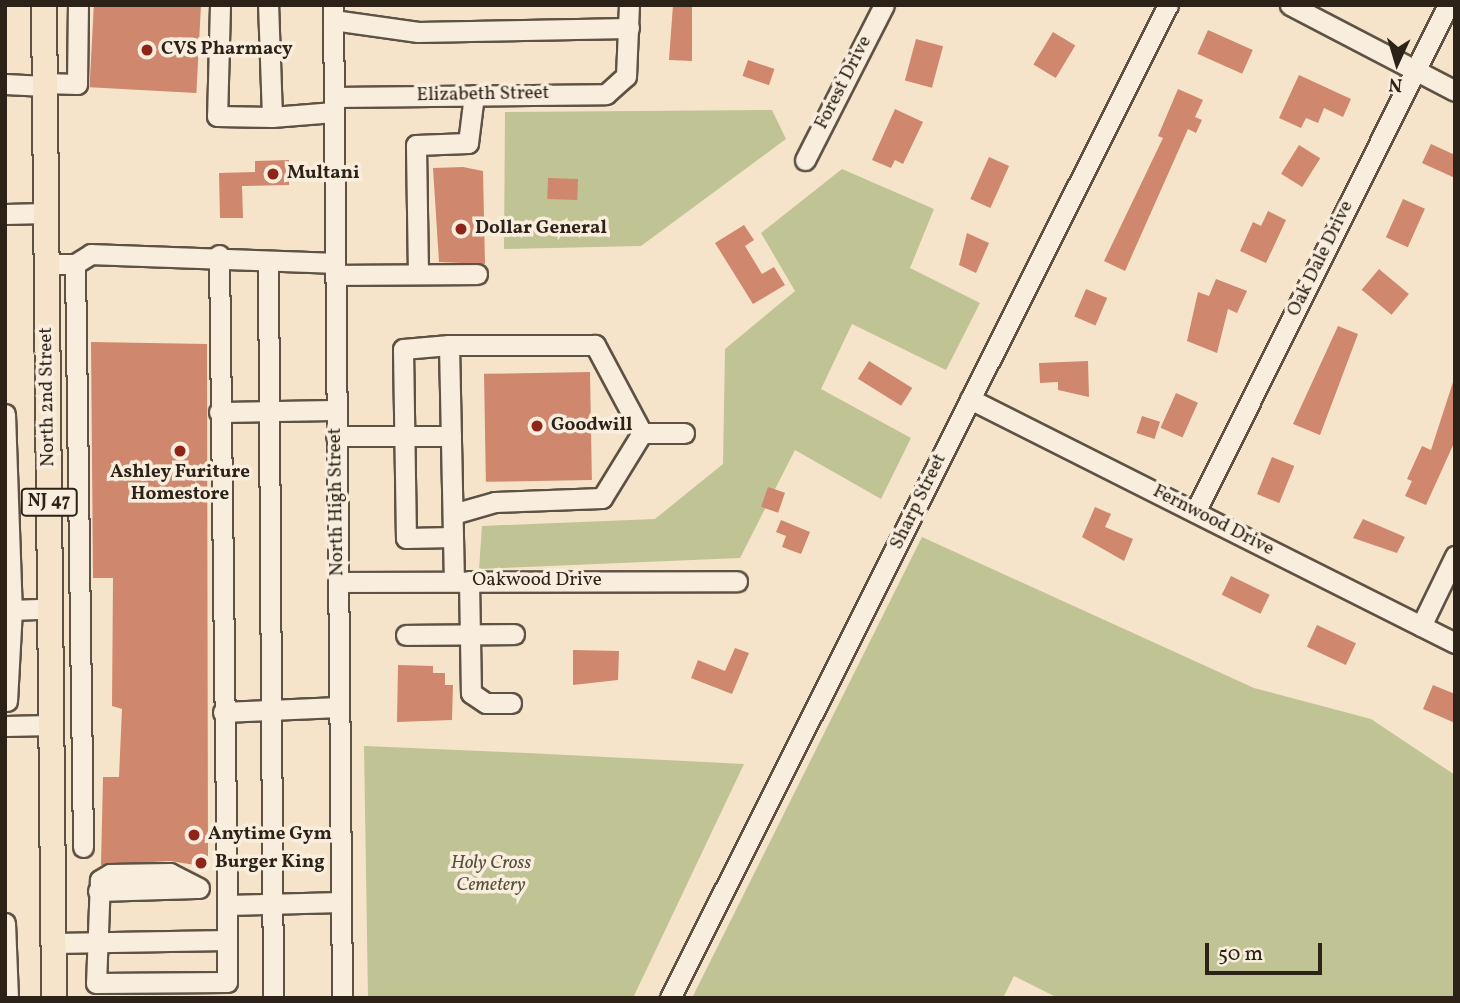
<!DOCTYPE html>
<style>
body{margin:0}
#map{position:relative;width:1460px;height:1003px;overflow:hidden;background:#f6e4ca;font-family:Vollkorn,serif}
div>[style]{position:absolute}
.green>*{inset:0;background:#c0c394}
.building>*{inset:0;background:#cf876d;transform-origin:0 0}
.roads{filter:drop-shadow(2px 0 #5e5244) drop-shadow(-2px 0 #5e5244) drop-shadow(0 2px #5e5244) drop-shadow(0 -2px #5e5244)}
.minor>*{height:19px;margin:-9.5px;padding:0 9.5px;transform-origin:9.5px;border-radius:9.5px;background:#f9eddd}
.major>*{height:24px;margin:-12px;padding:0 12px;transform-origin:12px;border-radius:12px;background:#f6e4ca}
.dots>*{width:19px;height:19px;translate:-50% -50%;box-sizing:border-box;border:4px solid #f9eddd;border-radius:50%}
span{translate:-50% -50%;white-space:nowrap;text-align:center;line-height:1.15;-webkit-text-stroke:7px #f9eddd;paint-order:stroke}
.shield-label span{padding:2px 5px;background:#f9eddd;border:2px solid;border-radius:5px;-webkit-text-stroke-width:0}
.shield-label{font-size:18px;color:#2c2218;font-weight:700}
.poi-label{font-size:19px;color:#2c2218;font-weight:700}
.left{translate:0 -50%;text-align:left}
.street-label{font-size:19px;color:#2c2218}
.park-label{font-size:19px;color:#58523d;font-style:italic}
.frame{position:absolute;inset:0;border:7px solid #2c2218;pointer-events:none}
.north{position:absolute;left:1362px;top:28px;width:70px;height:70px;-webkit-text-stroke:5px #f9eddd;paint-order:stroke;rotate:184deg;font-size:19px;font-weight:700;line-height:28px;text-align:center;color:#2c2218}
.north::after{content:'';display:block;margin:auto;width:24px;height:32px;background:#2c2218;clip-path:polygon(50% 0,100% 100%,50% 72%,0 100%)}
.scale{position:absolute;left:1205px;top:943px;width:117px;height:32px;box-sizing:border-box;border:4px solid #2c2218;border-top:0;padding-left:9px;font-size:21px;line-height:24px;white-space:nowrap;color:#2c2218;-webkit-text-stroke:5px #f9eddd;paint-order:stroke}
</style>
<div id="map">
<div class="green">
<i style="clip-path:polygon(772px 110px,786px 139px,641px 246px,504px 249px,505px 112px)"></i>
<i style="clip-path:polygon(842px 169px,934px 209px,910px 268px,980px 303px,946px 370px,852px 324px,821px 389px,911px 438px,881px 499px,795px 450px,740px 558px,479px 569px,482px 526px,655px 519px,723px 464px,725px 349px,795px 291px,761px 233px)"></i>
<i style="clip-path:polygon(922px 537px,1254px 688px,1371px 719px,1455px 775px,1455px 998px,1058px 998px,1014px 976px,1003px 998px,692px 998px)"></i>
<i style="clip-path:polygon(364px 746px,527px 753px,744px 764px,633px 998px,368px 998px)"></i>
</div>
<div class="building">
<i style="left:201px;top:5px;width:88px;height:107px;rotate:93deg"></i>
<i style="clip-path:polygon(673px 5px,692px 5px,692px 61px,669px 60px)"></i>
<i style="left:1208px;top:30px;width:49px;height:26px;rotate:24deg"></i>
<i style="left:1053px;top:32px;width:26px;height:38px;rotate:31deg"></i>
<i style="left:916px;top:39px;width:28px;height:43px;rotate:15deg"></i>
<i style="left:748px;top:60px;width:28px;height:17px;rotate:19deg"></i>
<i style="clip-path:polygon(1299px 75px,1351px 99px,1343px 117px,1324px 108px,1318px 123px,1306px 118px,1301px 128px,1279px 118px)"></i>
<i style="clip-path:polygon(1178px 89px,1203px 100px,1195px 117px,1202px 120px,1196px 133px,1188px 129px,1125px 271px,1104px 261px,1163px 138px,1158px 136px)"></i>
<i style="clip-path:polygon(895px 109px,923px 122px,903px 164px,895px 160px,891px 168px,872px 160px)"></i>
<i style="clip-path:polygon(1431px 144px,1455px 155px,1455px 178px,1422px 163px)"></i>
<i style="left:1299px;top:145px;width:25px;height:34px;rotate:32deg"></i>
<i style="left:989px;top:157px;width:22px;height:46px;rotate:24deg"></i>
<i style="clip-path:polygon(289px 160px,289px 185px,242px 186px,243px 218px,220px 218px,219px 173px,255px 172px,255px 161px)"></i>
<i style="clip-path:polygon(463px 167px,483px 171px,485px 264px,439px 262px,433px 168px)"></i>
<i style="left:548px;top:178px;width:30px;height:21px;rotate:2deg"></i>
<i style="left:1403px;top:199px;width:24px;height:42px;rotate:24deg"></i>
<i style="clip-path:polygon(1268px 211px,1286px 220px,1266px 263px,1240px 251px,1253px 222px,1261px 226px)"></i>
<i style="clip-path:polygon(744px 225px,754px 240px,745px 246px,762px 274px,774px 267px,785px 285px,753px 304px,715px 243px)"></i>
<i style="clip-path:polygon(967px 233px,989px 243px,976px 273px,959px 265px)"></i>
<i style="left:1379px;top:269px;width:39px;height:27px;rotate:40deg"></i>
<i style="clip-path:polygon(1216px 279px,1247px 291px,1237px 313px,1228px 309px,1217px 353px,1187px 341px,1198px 292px,1209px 296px)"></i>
<i style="left:1086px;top:289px;width:23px;height:30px;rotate:23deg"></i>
<i style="clip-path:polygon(1338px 326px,1358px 334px,1320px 435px,1293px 424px)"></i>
<i style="clip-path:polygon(91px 342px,207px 344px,208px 867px,170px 861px,101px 865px,103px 777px,119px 777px,122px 709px,112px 706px,113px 578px,93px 578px)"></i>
<i style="left:869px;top:361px;width:51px;height:21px;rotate:32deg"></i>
<i style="clip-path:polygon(1088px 361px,1089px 397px,1058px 390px,1058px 382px,1040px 383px,1039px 363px)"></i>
<i style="left:590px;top:372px;width:108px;height:106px;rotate:89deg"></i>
<i style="clip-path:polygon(1454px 379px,1455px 441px,1426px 505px,1405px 496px,1412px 481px,1407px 479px,1422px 446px,1431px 450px)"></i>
<i style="left:1176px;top:393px;width:24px;height:38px;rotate:24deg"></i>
<i style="left:1142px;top:416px;width:19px;height:18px;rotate:18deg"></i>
<i style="left:1272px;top:457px;width:24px;height:40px;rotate:22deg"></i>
<i style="left:768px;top:487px;width:18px;height:21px;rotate:19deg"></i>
<i style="clip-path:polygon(1095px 507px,1111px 514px,1105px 527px,1133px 539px,1124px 561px,1082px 537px)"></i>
<i style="clip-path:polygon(1363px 519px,1405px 537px,1397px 553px,1353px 538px)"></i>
<i style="clip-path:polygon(781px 520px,810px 532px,801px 554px,782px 547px,786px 536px,776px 532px)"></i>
<i style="left:1231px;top:576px;width:43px;height:21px;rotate:26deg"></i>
<i style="left:1317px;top:625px;width:43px;height:24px;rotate:25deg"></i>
<i style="clip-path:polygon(735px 648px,749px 653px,732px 694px,691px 678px,698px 660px,725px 671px)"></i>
<i style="clip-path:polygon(573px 650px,619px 651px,618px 680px,573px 685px)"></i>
<i style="clip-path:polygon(398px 665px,433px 666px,433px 673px,445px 673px,445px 685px,453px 685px,452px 720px,397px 722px)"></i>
<i style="clip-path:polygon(1433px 685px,1455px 694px,1455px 723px,1423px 709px)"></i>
</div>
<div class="roads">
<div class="minor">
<i style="left:220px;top:5px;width:111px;rotate:91.5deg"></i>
<i style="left:217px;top:116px;width:55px;rotate:1deg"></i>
<i style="left:272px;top:117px;width:112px;rotate:-92deg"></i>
<i style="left:333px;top:5px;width:993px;rotate:89.48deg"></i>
<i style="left:1290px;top:5px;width:186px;rotate:27.5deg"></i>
<i style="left:333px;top:20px;width:86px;rotate:8deg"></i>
<i style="left:418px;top:32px;width:211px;rotate:-1.1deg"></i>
<i style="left:45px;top:83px;width:32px;rotate:2deg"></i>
<i style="left:77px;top:84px;width:79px;rotate:-89.3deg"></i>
<i style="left:5px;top:84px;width:40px;rotate:2.9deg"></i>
<i style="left:334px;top:97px;width:272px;rotate:-0.6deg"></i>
<i style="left:606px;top:94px;width:27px;rotate:-42deg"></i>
<i style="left:626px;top:76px;width:71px;rotate:-87.6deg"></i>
<i style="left:272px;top:117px;width:62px;rotate:-4.6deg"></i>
<i style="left:805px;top:160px;width:174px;rotate:-63deg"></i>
<i style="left:5px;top:214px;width:41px;rotate:-1.4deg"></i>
<i style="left:219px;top:255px;width:650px;rotate:89.29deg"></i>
<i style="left:268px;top:263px;width:735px;rotate:89.61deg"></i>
<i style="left:47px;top:264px;width:28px"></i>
<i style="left:75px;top:264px;width:19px;rotate:-32deg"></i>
<i style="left:91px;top:254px;width:244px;rotate:2.1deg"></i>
<i style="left:75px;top:264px;width:583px;rotate:89.21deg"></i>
<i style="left:418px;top:274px;width:129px;rotate:-90.9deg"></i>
<i style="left:416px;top:145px;width:52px;rotate:-2.2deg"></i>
<i style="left:468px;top:143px;width:48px;rotate:-82.9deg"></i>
<i style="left:335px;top:275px;width:142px;rotate:-0.4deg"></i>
<i style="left:449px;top:345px;width:46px;rotate:175deg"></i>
<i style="left:403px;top:349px;width:189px;rotate:89.1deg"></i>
<i style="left:406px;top:538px;width:47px;rotate:-1.2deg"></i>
<i style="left:970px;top:399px;width:543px;rotate:26.71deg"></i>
<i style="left:219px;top:412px;width:117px;rotate:-1deg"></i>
<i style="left:5px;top:414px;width:196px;rotate:88deg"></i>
<i style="left:642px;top:433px;width:42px"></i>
<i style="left:336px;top:436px;width:115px"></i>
<i style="left:1195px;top:512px;width:567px;rotate:-63.48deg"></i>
<i style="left:453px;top:514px;width:44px;rotate:-15.9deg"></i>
<i style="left:495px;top:502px;width:107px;rotate:-2.1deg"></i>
<i style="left:602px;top:498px;width:76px;rotate:-58.4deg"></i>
<i style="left:642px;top:433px;width:100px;rotate:-118.1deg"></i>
<i style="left:595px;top:345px;width:146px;rotate:180deg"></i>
<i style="left:449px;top:345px;width:236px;rotate:88.8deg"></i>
<i style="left:469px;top:581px;width:112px;rotate:89deg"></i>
<i style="left:471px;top:693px;width:18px;rotate:34deg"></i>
<i style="left:486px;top:703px;width:25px"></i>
<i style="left:338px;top:582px;width:399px;rotate:-0.1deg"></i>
<i style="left:1421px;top:626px;width:78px;rotate:-64.1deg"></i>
<i style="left:406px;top:635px;width:108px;rotate:-0.5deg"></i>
<i style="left:7px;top:701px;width:91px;rotate:-86.9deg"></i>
<i style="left:12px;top:610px;width:38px;rotate:-2deg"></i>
<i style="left:223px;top:712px;width:116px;rotate:-2.5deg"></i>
<i style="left:5px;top:726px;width:46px;rotate:-1.2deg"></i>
<i style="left:199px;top:888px;width:33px;rotate:-153deg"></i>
<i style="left:170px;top:873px;width:60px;rotate:179deg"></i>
<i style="left:110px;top:874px;width:12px;rotate:149deg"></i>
<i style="left:100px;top:880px;width:103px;rotate:92.2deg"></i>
<i style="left:96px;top:983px;width:131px;rotate:-0.4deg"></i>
<i style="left:227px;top:982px;width:77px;rotate:-90deg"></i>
<i style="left:227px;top:905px;width:114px;rotate:-1.5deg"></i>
<i style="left:98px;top:891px;width:98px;rotate:-1.8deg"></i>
<i style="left:5px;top:923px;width:75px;rotate:87.7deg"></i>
<i style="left:54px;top:943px;width:173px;rotate:-1deg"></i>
<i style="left:670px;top:998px;width:1111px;rotate:-63.37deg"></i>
</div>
<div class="major">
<i style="left:44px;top:5px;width:993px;rotate:89.42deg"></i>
</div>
</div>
<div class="dots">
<i style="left:147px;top:50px;background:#8f2418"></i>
<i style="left:273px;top:174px;background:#8f2418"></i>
<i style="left:461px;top:229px;background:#8f2418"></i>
<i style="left:537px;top:426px;background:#8f2418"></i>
<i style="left:180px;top:451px;background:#8f2418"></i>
<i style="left:194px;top:835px;background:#8f2418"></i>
<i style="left:201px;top:863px;background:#8f2418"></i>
</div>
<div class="shield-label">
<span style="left:49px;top:502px">NJ 47</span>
</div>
<div class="poi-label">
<span class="left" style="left:161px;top:50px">CVS Pharmacy</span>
<span class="left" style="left:287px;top:174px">Multani</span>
<span class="left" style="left:475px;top:229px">Dollar General</span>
<span class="left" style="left:551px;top:426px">Goodwill</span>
<span style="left:180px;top:484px">Ashley Furiture<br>Homestore</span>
<span class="left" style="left:208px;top:835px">Anytime Gym</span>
<span class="left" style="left:215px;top:863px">Burger King</span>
</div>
<div class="street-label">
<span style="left:844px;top:83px;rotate:-63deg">Forest Drive</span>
<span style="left:483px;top:95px;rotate:-1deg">Elizabeth Street</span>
<span style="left:1321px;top:259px;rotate:-64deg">Oak Dale Drive</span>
<span style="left:48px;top:397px;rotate:-91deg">North 2nd Street</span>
<span style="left:337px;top:502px;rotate:-91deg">North High Street</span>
<span style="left:919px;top:502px;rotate:-64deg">Sharp Street</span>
<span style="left:1213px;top:521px;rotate:27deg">Fernwood Drive</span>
<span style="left:537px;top:581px">Oakwood Drive</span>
</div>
<div class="park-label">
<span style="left:491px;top:875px">Holy Cross<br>Cemetery</span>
</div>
<div class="frame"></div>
<div class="north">N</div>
<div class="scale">50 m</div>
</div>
